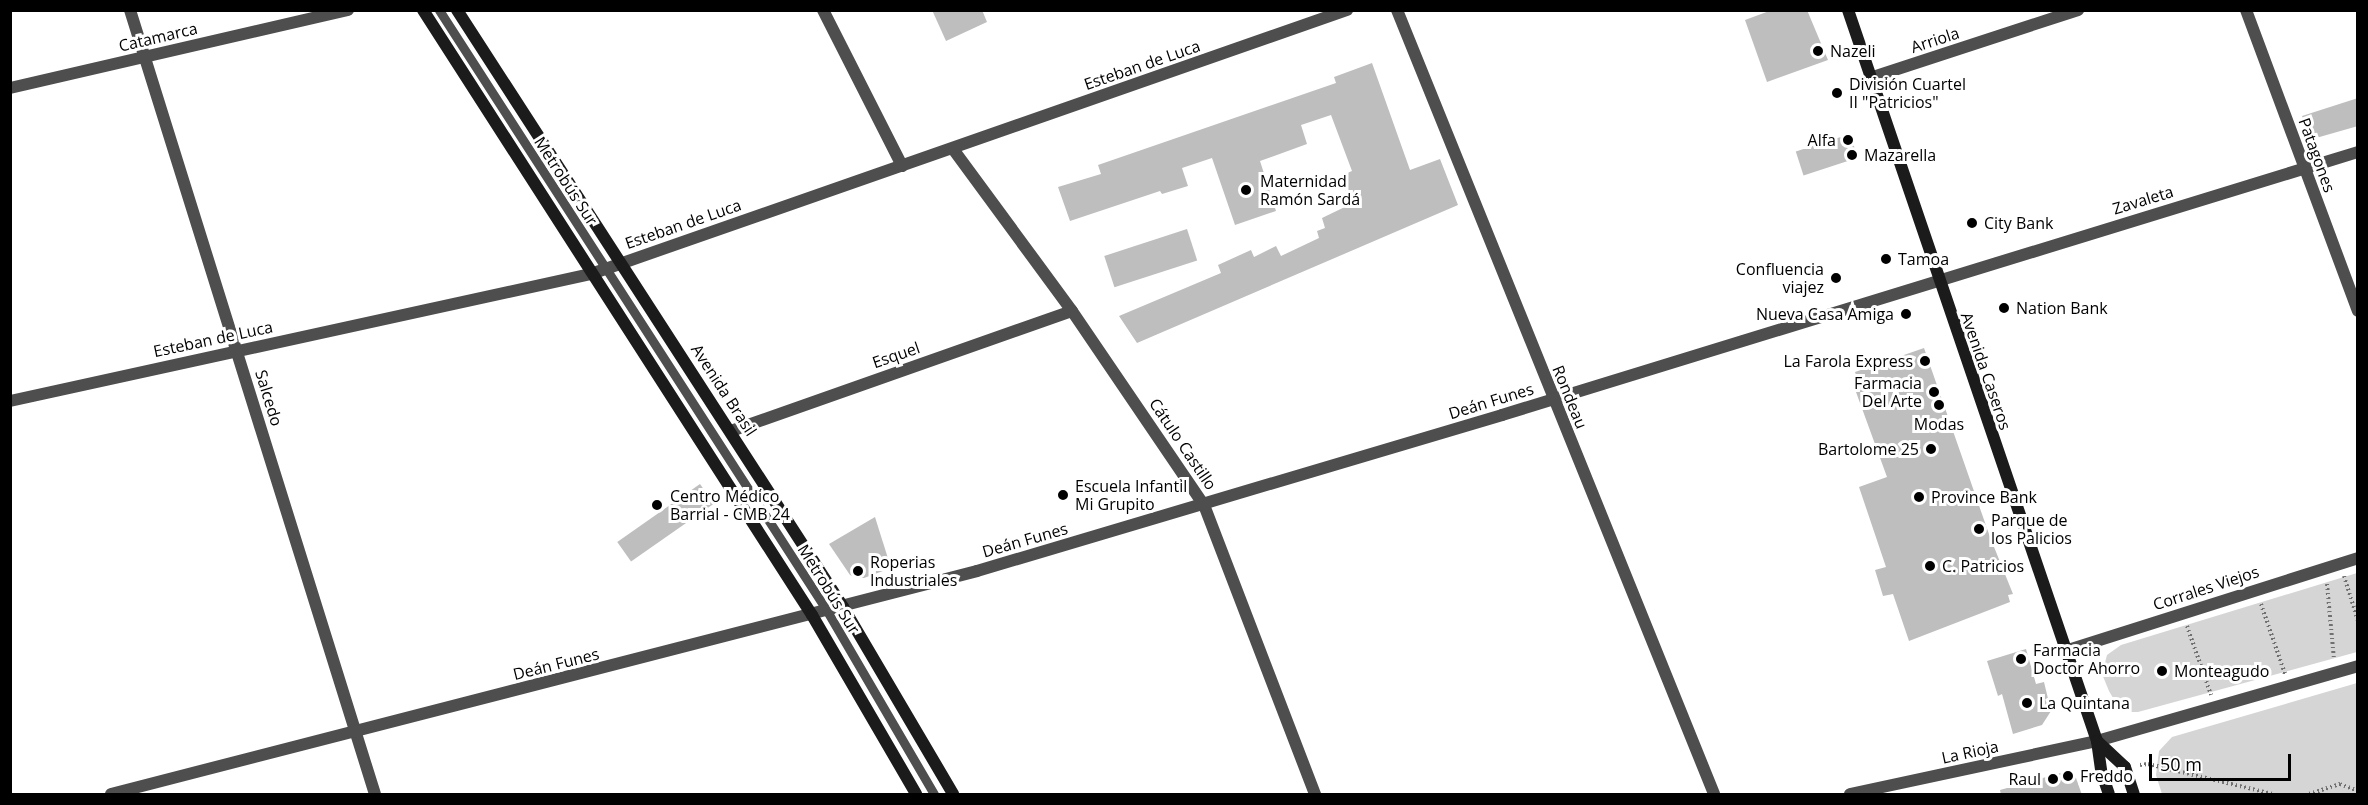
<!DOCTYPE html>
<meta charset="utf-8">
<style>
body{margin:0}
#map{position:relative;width:2368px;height:805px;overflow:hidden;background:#fff;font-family:"Open Sans",sans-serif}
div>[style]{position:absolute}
.green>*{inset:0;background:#d5d5d5}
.building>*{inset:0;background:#bebebe;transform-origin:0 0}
.path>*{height:4px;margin-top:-2px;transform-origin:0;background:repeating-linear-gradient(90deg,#707070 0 1.5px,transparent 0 4.5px)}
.service>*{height:9px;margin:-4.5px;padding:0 4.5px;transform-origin:4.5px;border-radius:4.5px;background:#4e4e4e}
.minor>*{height:12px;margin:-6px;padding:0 6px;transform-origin:6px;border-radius:6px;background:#4e4e4e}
.secondary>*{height:12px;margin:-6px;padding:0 6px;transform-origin:6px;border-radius:6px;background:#1b1b1b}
.dots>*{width:16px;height:16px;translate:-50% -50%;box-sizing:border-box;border:3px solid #fff;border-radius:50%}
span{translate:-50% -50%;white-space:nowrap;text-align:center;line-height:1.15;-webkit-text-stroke:6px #fff;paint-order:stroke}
.street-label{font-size:16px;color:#000}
.poi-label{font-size:16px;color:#000}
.left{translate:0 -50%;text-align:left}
.right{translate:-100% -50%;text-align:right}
.frame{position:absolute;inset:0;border:12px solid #000;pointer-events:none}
.scale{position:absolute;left:2149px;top:754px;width:142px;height:27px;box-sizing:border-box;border:3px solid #000;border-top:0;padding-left:8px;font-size:18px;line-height:21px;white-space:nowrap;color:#000;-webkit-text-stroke:4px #fff;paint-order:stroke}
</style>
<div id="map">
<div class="green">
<i style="clip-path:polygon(2357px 573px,2357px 652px,2138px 712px,2121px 712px,2109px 691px,2102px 674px,2107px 655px,2121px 645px)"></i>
<i style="clip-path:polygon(2357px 683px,2357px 794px,2162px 794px,2156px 775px,2159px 751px,2172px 737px)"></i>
</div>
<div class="building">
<i style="clip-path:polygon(932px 10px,982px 10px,987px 22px,946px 41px)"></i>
<i style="clip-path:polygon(1772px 10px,1807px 10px,1828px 60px,1767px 82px,1745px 20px)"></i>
<i style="clip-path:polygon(1372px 63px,1410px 170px,1440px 159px,1458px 205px,1137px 343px,1119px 316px,1221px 273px,1218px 265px,1251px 250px,1254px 257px,1276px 246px,1281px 256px,1319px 238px,1317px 231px,1325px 228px,1322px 218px,1351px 204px,1340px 176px,1352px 171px,1331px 115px,1301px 125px,1307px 144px,1260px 161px,1276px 211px,1235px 225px,1212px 158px,1182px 168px,1188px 186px,1162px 194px,1160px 191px,1070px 221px,1058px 187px,1101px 174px,1098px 165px,1336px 83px,1334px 77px)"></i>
<i style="clip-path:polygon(2358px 98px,2358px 126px,2316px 138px,2308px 133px,2302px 116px)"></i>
<i style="left:1850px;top:134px;width:25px;height:57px;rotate:72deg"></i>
<i style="left:1187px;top:229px;width:33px;height:87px;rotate:72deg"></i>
<i style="clip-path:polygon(1924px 348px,1990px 537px,2013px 594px,2008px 595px,2010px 602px,1909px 641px,1893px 594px,1883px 596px,1875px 570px,1886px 567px,1859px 487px,1887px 477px,1856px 392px,1861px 390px,1855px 372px)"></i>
<i style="left:700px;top:484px;width:24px;height:101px;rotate:55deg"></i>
<i style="clip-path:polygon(875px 517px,891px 568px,864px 578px,857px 578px,850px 575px,829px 544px)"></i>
<i style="clip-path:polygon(2026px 649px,2036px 684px,2044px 682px,2051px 711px,2042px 725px,2013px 734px,2002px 694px,1998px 696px,1987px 661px)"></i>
<i style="clip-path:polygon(2064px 772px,2076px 778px,2082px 795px,2001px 795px,2000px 790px)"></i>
</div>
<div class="path">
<i style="left:2344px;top:576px;width:47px;rotate:72.7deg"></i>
<i style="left:2327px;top:584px;width:76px;rotate:84.7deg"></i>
<i style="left:2261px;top:604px;width:74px;rotate:71.1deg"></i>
<i style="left:2187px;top:626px;width:73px;rotate:70.8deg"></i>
<i style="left:2140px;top:765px;width:8px;rotate:-7deg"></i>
<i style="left:2148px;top:764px;width:129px;rotate:13.5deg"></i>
<i style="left:2309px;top:794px;width:33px;rotate:-18deg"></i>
<i style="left:2340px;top:784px;width:19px;rotate:21deg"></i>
</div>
<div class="service">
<i style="left:439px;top:10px;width:715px;rotate:57.15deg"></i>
<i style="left:827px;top:611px;width:212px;rotate:59.7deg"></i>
</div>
<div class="minor">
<i style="left:130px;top:10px;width:821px;rotate:72.65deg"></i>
<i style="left:823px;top:10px;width:175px;rotate:63.1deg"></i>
<i style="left:1397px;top:10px;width:846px;rotate:67.98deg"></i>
<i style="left:2246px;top:10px;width:321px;rotate:69.6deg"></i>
<i style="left:1870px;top:78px;width:219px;rotate:-18.1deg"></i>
<i style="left:10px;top:88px;width:347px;rotate:-13deg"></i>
<i style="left:953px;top:149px;width:201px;rotate:53.7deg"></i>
<i style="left:1072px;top:311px;width:235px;rotate:55.8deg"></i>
<i style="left:1204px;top:505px;width:310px;rotate:69deg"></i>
<i style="left:10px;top:401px;width:595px;rotate:-12.33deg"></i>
<i style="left:591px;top:274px;width:801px;rotate:-19.25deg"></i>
<i style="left:731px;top:431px;width:361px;rotate:-19.4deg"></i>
<i style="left:2065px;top:651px;width:307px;rotate:-17.6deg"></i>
<i style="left:111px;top:794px;width:894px;rotate:-14.44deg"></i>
<i style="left:977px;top:571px;width:548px;rotate:-16.55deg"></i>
<i style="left:1502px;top:415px;width:895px;rotate:-17.08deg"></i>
<i style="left:1850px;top:794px;width:253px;rotate:-12.1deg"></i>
<i style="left:2097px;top:741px;width:272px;rotate:-16deg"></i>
</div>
<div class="secondary">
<i style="left:423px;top:10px;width:719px;rotate:57.26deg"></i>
<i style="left:812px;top:615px;width:207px;rotate:59.8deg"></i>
<i style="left:457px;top:10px;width:711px;rotate:57.11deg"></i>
<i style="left:843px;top:607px;width:217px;rotate:59.5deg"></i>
<i style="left:1848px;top:10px;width:772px;rotate:71.19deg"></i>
<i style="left:2097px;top:741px;width:30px;rotate:82deg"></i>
<i style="left:2101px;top:771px;width:24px;rotate:71deg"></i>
<i style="left:2097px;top:741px;width:38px;rotate:43deg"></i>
<i style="left:2125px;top:767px;width:28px;rotate:72deg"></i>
</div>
<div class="dots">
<i style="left:1818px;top:51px;background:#000"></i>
<i style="left:1837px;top:93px;background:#000"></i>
<i style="left:1848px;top:140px;background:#000"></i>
<i style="left:1852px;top:155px;background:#000"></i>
<i style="left:1246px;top:190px;background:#000"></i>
<i style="left:1972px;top:223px;background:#000"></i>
<i style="left:1886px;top:259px;background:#000"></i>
<i style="left:1836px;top:278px;background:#000"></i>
<i style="left:2004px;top:308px;background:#000"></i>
<i style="left:1906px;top:314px;background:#000"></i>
<i style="left:1925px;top:361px;background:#000"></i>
<i style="left:1934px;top:392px;background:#000"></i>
<i style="left:1939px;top:405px;background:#000"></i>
<i style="left:1931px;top:449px;background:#000"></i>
<i style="left:1063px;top:495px;background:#000"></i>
<i style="left:1919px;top:497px;background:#000"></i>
<i style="left:657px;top:505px;background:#000"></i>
<i style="left:1979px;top:529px;background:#000"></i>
<i style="left:1930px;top:566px;background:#000"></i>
<i style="left:858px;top:571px;background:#000"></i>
<i style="left:2021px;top:659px;background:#000"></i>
<i style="left:2162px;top:671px;background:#000"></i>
<i style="left:2027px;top:703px;background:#000"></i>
<i style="left:2068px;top:776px;background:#000"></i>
<i style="left:2053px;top:779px;background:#000"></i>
</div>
<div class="street-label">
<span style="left:158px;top:37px;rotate:-13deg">Catamarca</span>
<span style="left:1935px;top:40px;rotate:-18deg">Arriola</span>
<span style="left:1142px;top:65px;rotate:-19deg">Esteban de Luca</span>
<span style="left:2317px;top:155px;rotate:70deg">Patagones</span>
<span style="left:566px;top:181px;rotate:57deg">Metrobús Sur</span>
<span style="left:2143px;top:200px;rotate:-17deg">Zavaleta</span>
<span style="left:683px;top:224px;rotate:-19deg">Esteban de Luca</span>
<span style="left:213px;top:339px;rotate:-12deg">Esteban de Luca</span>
<span style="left:896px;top:355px;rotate:-19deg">Esquel</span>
<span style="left:1986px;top:371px;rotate:71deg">Avenida Caseros</span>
<span style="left:724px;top:390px;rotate:57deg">Avenida Brasil</span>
<span style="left:1570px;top:397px;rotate:68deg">Rondeau</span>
<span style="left:269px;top:398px;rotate:73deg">Salcedo</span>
<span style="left:1491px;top:401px;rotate:-17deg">Deán Funes</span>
<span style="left:1183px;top:444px;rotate:56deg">Cátulo Castillo</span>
<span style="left:1025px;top:540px;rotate:-16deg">Deán Funes</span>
<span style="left:2206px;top:588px;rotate:-18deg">Corrales Viejos</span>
<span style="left:829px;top:589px;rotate:58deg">Metrobús Sur</span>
<span style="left:556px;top:664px;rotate:-14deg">Deán Funes</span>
<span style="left:1970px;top:752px;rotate:-12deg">La Rioja</span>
</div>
<div class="poi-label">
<span class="left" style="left:1830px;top:51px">Nazeli</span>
<span class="left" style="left:1849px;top:93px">División Cuartel<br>II "Patricios"</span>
<span class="right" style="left:1836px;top:140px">Alfa</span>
<span class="left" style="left:1864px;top:155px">Mazarella</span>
<span class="left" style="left:1260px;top:190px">Maternidad<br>Ramón Sardá</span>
<span class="left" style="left:1984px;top:223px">City Bank</span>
<span class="left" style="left:1898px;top:259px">Tamoa</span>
<span class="right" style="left:1824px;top:278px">Confluencia<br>viajez</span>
<span class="left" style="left:2016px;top:308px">Nation Bank</span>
<span class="right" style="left:1894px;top:314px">Nueva Casa Amiga</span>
<span class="right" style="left:1913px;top:361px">La Farola Express</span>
<span class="right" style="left:1922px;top:392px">Farmacia<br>Del Arte</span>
<span style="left:1939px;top:424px">Modas</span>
<span class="right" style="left:1919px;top:449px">Bartolome 25</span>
<span class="left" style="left:1075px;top:495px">Escuela Infantil<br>Mi Grupito</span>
<span class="left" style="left:670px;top:505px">Centro Médico<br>Barrial - CMB 24</span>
<span class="left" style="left:1931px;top:497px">Province Bank</span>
<span class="left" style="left:1991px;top:529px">Parque de<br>los Palicios</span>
<span class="left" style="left:870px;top:571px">Roperias<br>Industriales</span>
<span class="left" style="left:1942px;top:566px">C. Patricios</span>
<span class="left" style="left:2033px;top:659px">Farmacia<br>Doctor Ahorro</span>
<span class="left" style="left:2174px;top:671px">Monteagudo</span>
<span class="left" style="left:2039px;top:703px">La Quintana</span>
<span class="left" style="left:2080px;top:776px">Freddo</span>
<span class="right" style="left:2041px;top:779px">Raul</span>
</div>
<div class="frame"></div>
<div class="scale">50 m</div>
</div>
